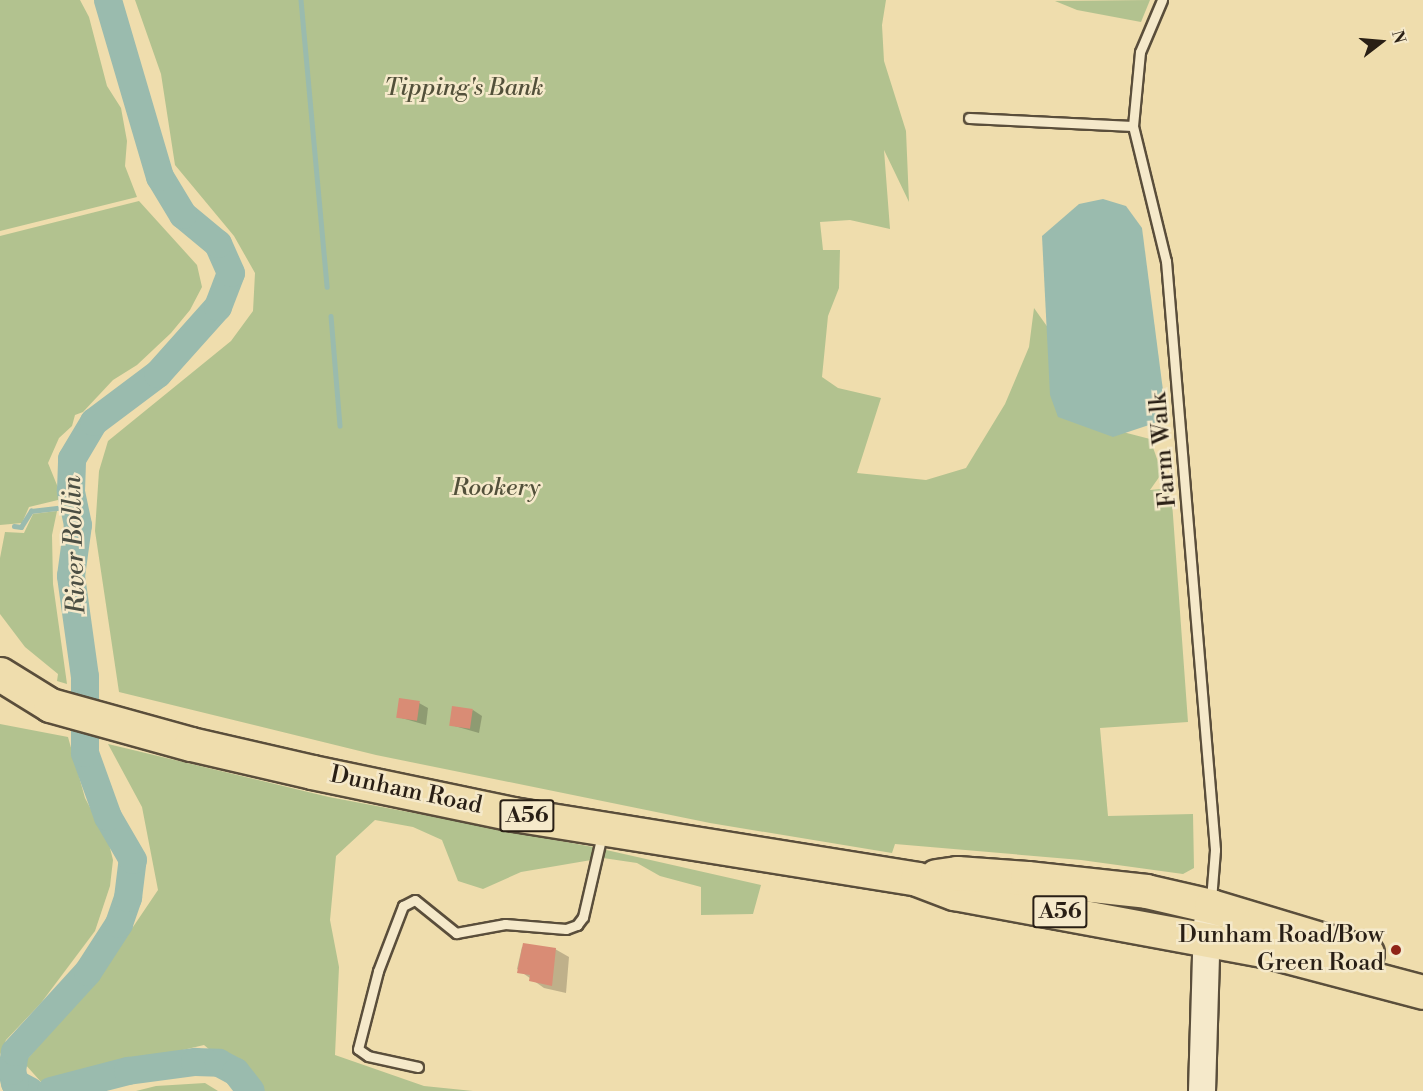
<!DOCTYPE html>
<style>
body{margin:0}
#map{position:relative;width:1423px;height:1091px;overflow:hidden;background:#efddad;font-family:"Libre Bodoni",serif}
div>[style]{position:absolute}
.green>*{inset:0;background:#b2c28f}
.water>*{inset:0;background:#9abbae}
.shadow>*{inset:0;background:#0003}
.stream>*{height:4.5px;margin:-2.25px;padding:0 2.25px;transform-origin:2.25px;border-radius:2.25px;background:#9abbae}
.river>*{height:28px;margin:-14px;padding:0 14px;transform-origin:14px;border-radius:14px;background:#9abbae}
.building>*{inset:0;background:#d98c75;transform-origin:0 0}
.roads{filter:drop-shadow(2px 0 #5a4e3b) drop-shadow(-2px 0 #5a4e3b) drop-shadow(0 2px #5a4e3b) drop-shadow(0 -2px #5a4e3b)}
.lane>*{height:9px;margin:-4.5px;padding:0 4.5px;transform-origin:4.5px;border-radius:4.5px;background:#f5e9ca}
.secondary>*{height:26px;margin:-13px;padding:0 13px;transform-origin:13px;border-radius:13px;background:#f5e9ca}
.highway>*{height:33px;margin:-16.5px;padding:0 16.5px;transform-origin:16.5px;border-radius:16.5px;background:#efddad}
.dots>*{width:16px;height:16px;translate:-50% -50%;box-sizing:border-box;border:3px solid #f5e9ca;border-radius:50%}
span{translate:-50% -50%;white-space:nowrap;text-align:center;line-height:1.15;-webkit-text-stroke:5px #f5e9ca;paint-order:stroke}
.shield-label span{padding:2px 4px;background:#f5e9ca;border:2px solid;border-radius:4px;-webkit-text-stroke-width:0}
.shield-label{font-size:22px;color:#291f15;font-weight:700}
.park-label{font-size:24px;color:#52503a;font-style:italic}
.street-label{font-size:24px;color:#291f15}
.poi-label{font-size:24px;color:#291f15}
.right{translate:-100% -50%;text-align:right}
.water-label{font-size:26px;color:#4b4e43;font-style:italic}
.north{position:absolute;left:1351px;top:12px;width:60px;height:60px;-webkit-text-stroke:4px #f5e9ca;paint-order:stroke;rotate:74deg;font-size:16px;font-weight:700;line-height:24px;text-align:center;color:#291f15}
.north::after{content:'';display:block;margin:auto;width:21px;height:27px;background:#291f15;clip-path:polygon(50% 0,100% 100%,50% 72%,0 100%)}
</style>
<div id="map">
<div class="green">
<i style="clip-path:polygon(0 0,80px 0,89px 17px,107px 86px,121px 108px,127px 141px,125px 166px,137px 197px,0 231px)"></i>
<i style="clip-path:polygon(135px 0,886px 0,882px 25px,884px 61px,906px 131px,909px 202px,884px 150px,890px 229px,850px 220px,820px 222px,823px 250px,840px 250px,839px 288px,828px 316px,822px 377px,838px 388px,881px 398px,857px 473px,926px 480px,966px 468px,1005px 404px,1029px 347px,1034px 308px,1061px 346px,1092px 424px,1150px 439px,1162px 473px,1150px 490px,1171px 488px,1188px 722px,1100px 728px,1108px 816px,1193px 814px,1194px 868px,1183px 874px,1081px 860px,895px 844px,892px 853px,710px 823px,376px 755px,119px 692px,95px 531px,99px 471px,108px 441px,231px 341px,253px 311px,255px 273px,234px 236px,175px 165px,161px 74px)"></i>
<i style="clip-path:polygon(1150px 0,1141px 22px,1077px 10px,1055px 1px)"></i>
<i style="clip-path:polygon(139px 201px,197px 265px,202px 287px,190px 310px,171px 333px,137px 365px,113px 380px,83px 412px,75px 415px,72px 426px,59px 438px,48px 463px,59px 490px,58px 500px,29px 507px,22px 523px,0 525px,0 236px)"></i>
<i style="clip-path:polygon(57px 511px,52px 535px,53px 584px,67px 684px,57px 681px,58px 674px,25px 647px,0 614px,0 558px,5px 532px,24px 533px,33px 514px)"></i>
<i style="clip-path:polygon(0 724px,68px 737px,85px 798px,109px 844px,113px 860px,110px 886px,95px 931px,41px 1003px,6px 1040px,0 1055px)"></i>
<i style="clip-path:polygon(108px 744px,329px 797px,593px 847px,761px 885px,753px 914px,701px 915px,701px 887px,660px 876px,637px 863px,603px 858px,521px 872px,483px 889px,458px 881px,442px 840px,413px 827px,375px 820px,336px 856px,330px 920px,339px 967px,335px 1055px,424px 1086px,473px 1091px,259px 1091px,204px 1045px,42px 1083px,24px 1063px,110px 961px,158px 890px,142px 807px)"></i>
<i style="clip-path:polygon(205px 1083px,218px 1091px,136px 1091px,156px 1086px)"></i>
</div>
<div class="water">
<i style="clip-path:polygon(1103px 199px,1126px 206px,1142px 228px,1165px 406px,1155px 423px,1113px 437px,1058px 417px,1050px 395px,1042px 236px,1079px 204px)"></i>
</div>
<div class="shadow">
<i style="clip-path:polygon(419px 703px,428px 708px,426px 725px,398px 717px)"></i>
<i style="clip-path:polygon(473px 710px,482px 716px,479px 733px,451px 725px)"></i>
<i style="clip-path:polygon(522px 947px,555px 949px,569px 957px,566px 993px,544px 988px,517px 969px)"></i>
</div>
<div class="stream">
<i style="left:301px;top:0;width:288px;rotate:84.8deg"></i>
<i style="left:331px;top:316px;width:110px;rotate:85.3deg"></i>
<i style="left:14px;top:526px;width:7px;rotate:8deg"></i>
<i style="left:21px;top:527px;width:19px;rotate:-58deg"></i>
<i style="left:31px;top:511px;width:43px;rotate:-6.6deg"></i>
</div>
<div class="river">
<i style="left:30px;top:1091px;width:17px;rotate:-152deg"></i>
<i style="left:15px;top:1083px;width:12px;rotate:-104deg"></i>
<i style="left:12px;top:1071px;width:19px;rotate:-81deg"></i>
<i style="left:15px;top:1052px;width:108px;rotate:-47.6deg"></i>
<i style="left:88px;top:972px;width:57px;rotate:-57.1deg"></i>
<i style="left:119px;top:924px;width:28px;rotate:-71deg"></i>
<i style="left:128px;top:898px;width:38px;rotate:-83deg"></i>
<i style="left:133px;top:860px;width:50px;rotate:-120.2deg"></i>
<i style="left:108px;top:817px;width:68px;rotate:-109.8deg"></i>
<i style="left:85px;top:753px;width:76px;rotate:-90deg"></i>
<i style="left:85px;top:677px;width:102px;rotate:-97.9deg"></i>
<i style="left:71px;top:576px;width:51px;rotate:-82.2deg"></i>
<i style="left:78px;top:525px;width:35px;rotate:-102deg"></i>
<i style="left:71px;top:491px;width:32px;rotate:-88deg"></i>
<i style="left:72px;top:459px;width:43px;rotate:-59.3deg"></i>
<i style="left:94px;top:422px;width:80px;rotate:-36.9deg"></i>
<i style="left:158px;top:374px;width:90px;rotate:-48.2deg"></i>
<i style="left:218px;top:307px;width:36px;rotate:-69deg"></i>
<i style="left:231px;top:273px;width:32px;rotate:-114deg"></i>
<i style="left:218px;top:244px;width:45px;rotate:-140.4deg"></i>
<i style="left:183px;top:215px;width:44px;rotate:-121.2deg"></i>
<i style="left:160px;top:177px;width:184px;rotate:-106.4deg"></i>
<i style="left:51px;top:1091px;width:80px;rotate:-14.6deg"></i>
<i style="left:128px;top:1071px;width:68px;rotate:-7.7deg"></i>
<i style="left:195px;top:1062px;width:24px;rotate:2deg"></i>
<i style="left:219px;top:1063px;width:19px;rotate:28deg"></i>
<i style="left:236px;top:1072px;width:24px;rotate:52deg"></i>
</div>
<div class="building">
<i style="left:399px;top:698px;width:21px;height:20px;rotate:8deg"></i>
<i style="left:452px;top:706px;width:21px;height:20px;rotate:8deg"></i>
<i style="clip-path:polygon(523px 943px,556px 948px,552px 986px,529px 981px,530px 975px,517px 973px)"></i>
</div>
<div class="roads">
<div class="lane">
<i style="left:1162px;top:0;width:56px;rotate:112.9deg"></i>
<i style="left:1140px;top:52px;width:74px;rotate:95.4deg"></i>
<i style="left:1133px;top:126px;width:139px;rotate:76.3deg"></i>
<i style="left:1166px;top:261px;width:591px;rotate:85.24deg"></i>
<i style="left:1215px;top:850px;width:50px;rotate:94.6deg"></i>
<i style="left:969px;top:118px;width:164px;rotate:2.8deg"></i>
<i style="left:418px;top:1067px;width:51px;rotate:-167.6deg"></i>
<i style="left:368px;top:1056px;width:12px;rotate:-145deg"></i>
<i style="left:358px;top:1049px;width:81px;rotate:-75.6deg"></i>
<i style="left:378px;top:971px;width:70px;rotate:-69deg"></i>
<i style="left:403px;top:906px;width:13px;rotate:-27deg"></i>
<i style="left:415px;top:900px;width:53px;rotate:38.8deg"></i>
<i style="left:456px;top:933px;width:50px;rotate:-10.4deg"></i>
<i style="left:505px;top:924px;width:61px;rotate:4.7deg"></i>
<i style="left:566px;top:929px;width:12px;rotate:-20deg"></i>
<i style="left:577px;top:925px;width:10px;rotate:-53deg"></i>
<i style="left:583px;top:917px;width:84px;rotate:-77deg"></i>
</div>
<div class="secondary">
<i style="left:1202px;top:1091px;width:167px;rotate:-88.3deg"></i>
</div>
<div class="highway">
<i style="left:0;top:674px;width:59px;rotate:31.8deg"></i>
<i style="left:50px;top:705px;width:146px;rotate:15.5deg"></i>
<i style="left:191px;top:744px;width:124px;rotate:13deg"></i>
<i style="left:312px;top:772px;width:205px;rotate:11.8deg"></i>
<i style="left:513px;top:814px;width:409px;rotate:9.1deg"></i>
<i style="left:917px;top:879px;width:40px;rotate:21deg"></i>
<i style="left:954px;top:893px;width:319px;rotate:10.5deg"></i>
<i style="left:1268px;top:951px;width:160px;rotate:14.8deg"></i>
<i style="left:936px;top:876px;width:21px;rotate:-8deg"></i>
<i style="left:957px;top:873px;width:70px;rotate:4.1deg"></i>
<i style="left:1027px;top:878px;width:120px;rotate:6.2deg"></i>
<i style="left:1146px;top:891px;width:67px;rotate:13deg"></i>
<i style="left:1211px;top:906px;width:163px;rotate:16.8deg"></i>
</div>
</div>
<div class="dots">
<i style="left:1396px;top:950px;background:#8f2418"></i>
</div>
<div class="shield-label">
<span style="left:527px;top:816px">A56</span>
<span style="left:1060px;top:912px">A56</span>
</div>
<div class="park-label">
<span style="left:464px;top:89px">Tipping's Bank</span>
<span style="left:496px;top:489px">Rookery</span>
</div>
<div class="street-label">
<span style="left:1164px;top:450px;rotate:-95deg">Farm Walk</span>
<span style="left:406px;top:791px;rotate:12deg">Dunham Road</span>
</div>
<div class="poi-label">
<span class="right" style="left:1384px;top:950px">Dunham Road/Bow<br>Green Road</span>
</div>
<div class="water-label">
<span style="left:75px;top:545px;rotate:-92deg">River Bollin</span>
</div>
<div class="north">N</div>
</div>
